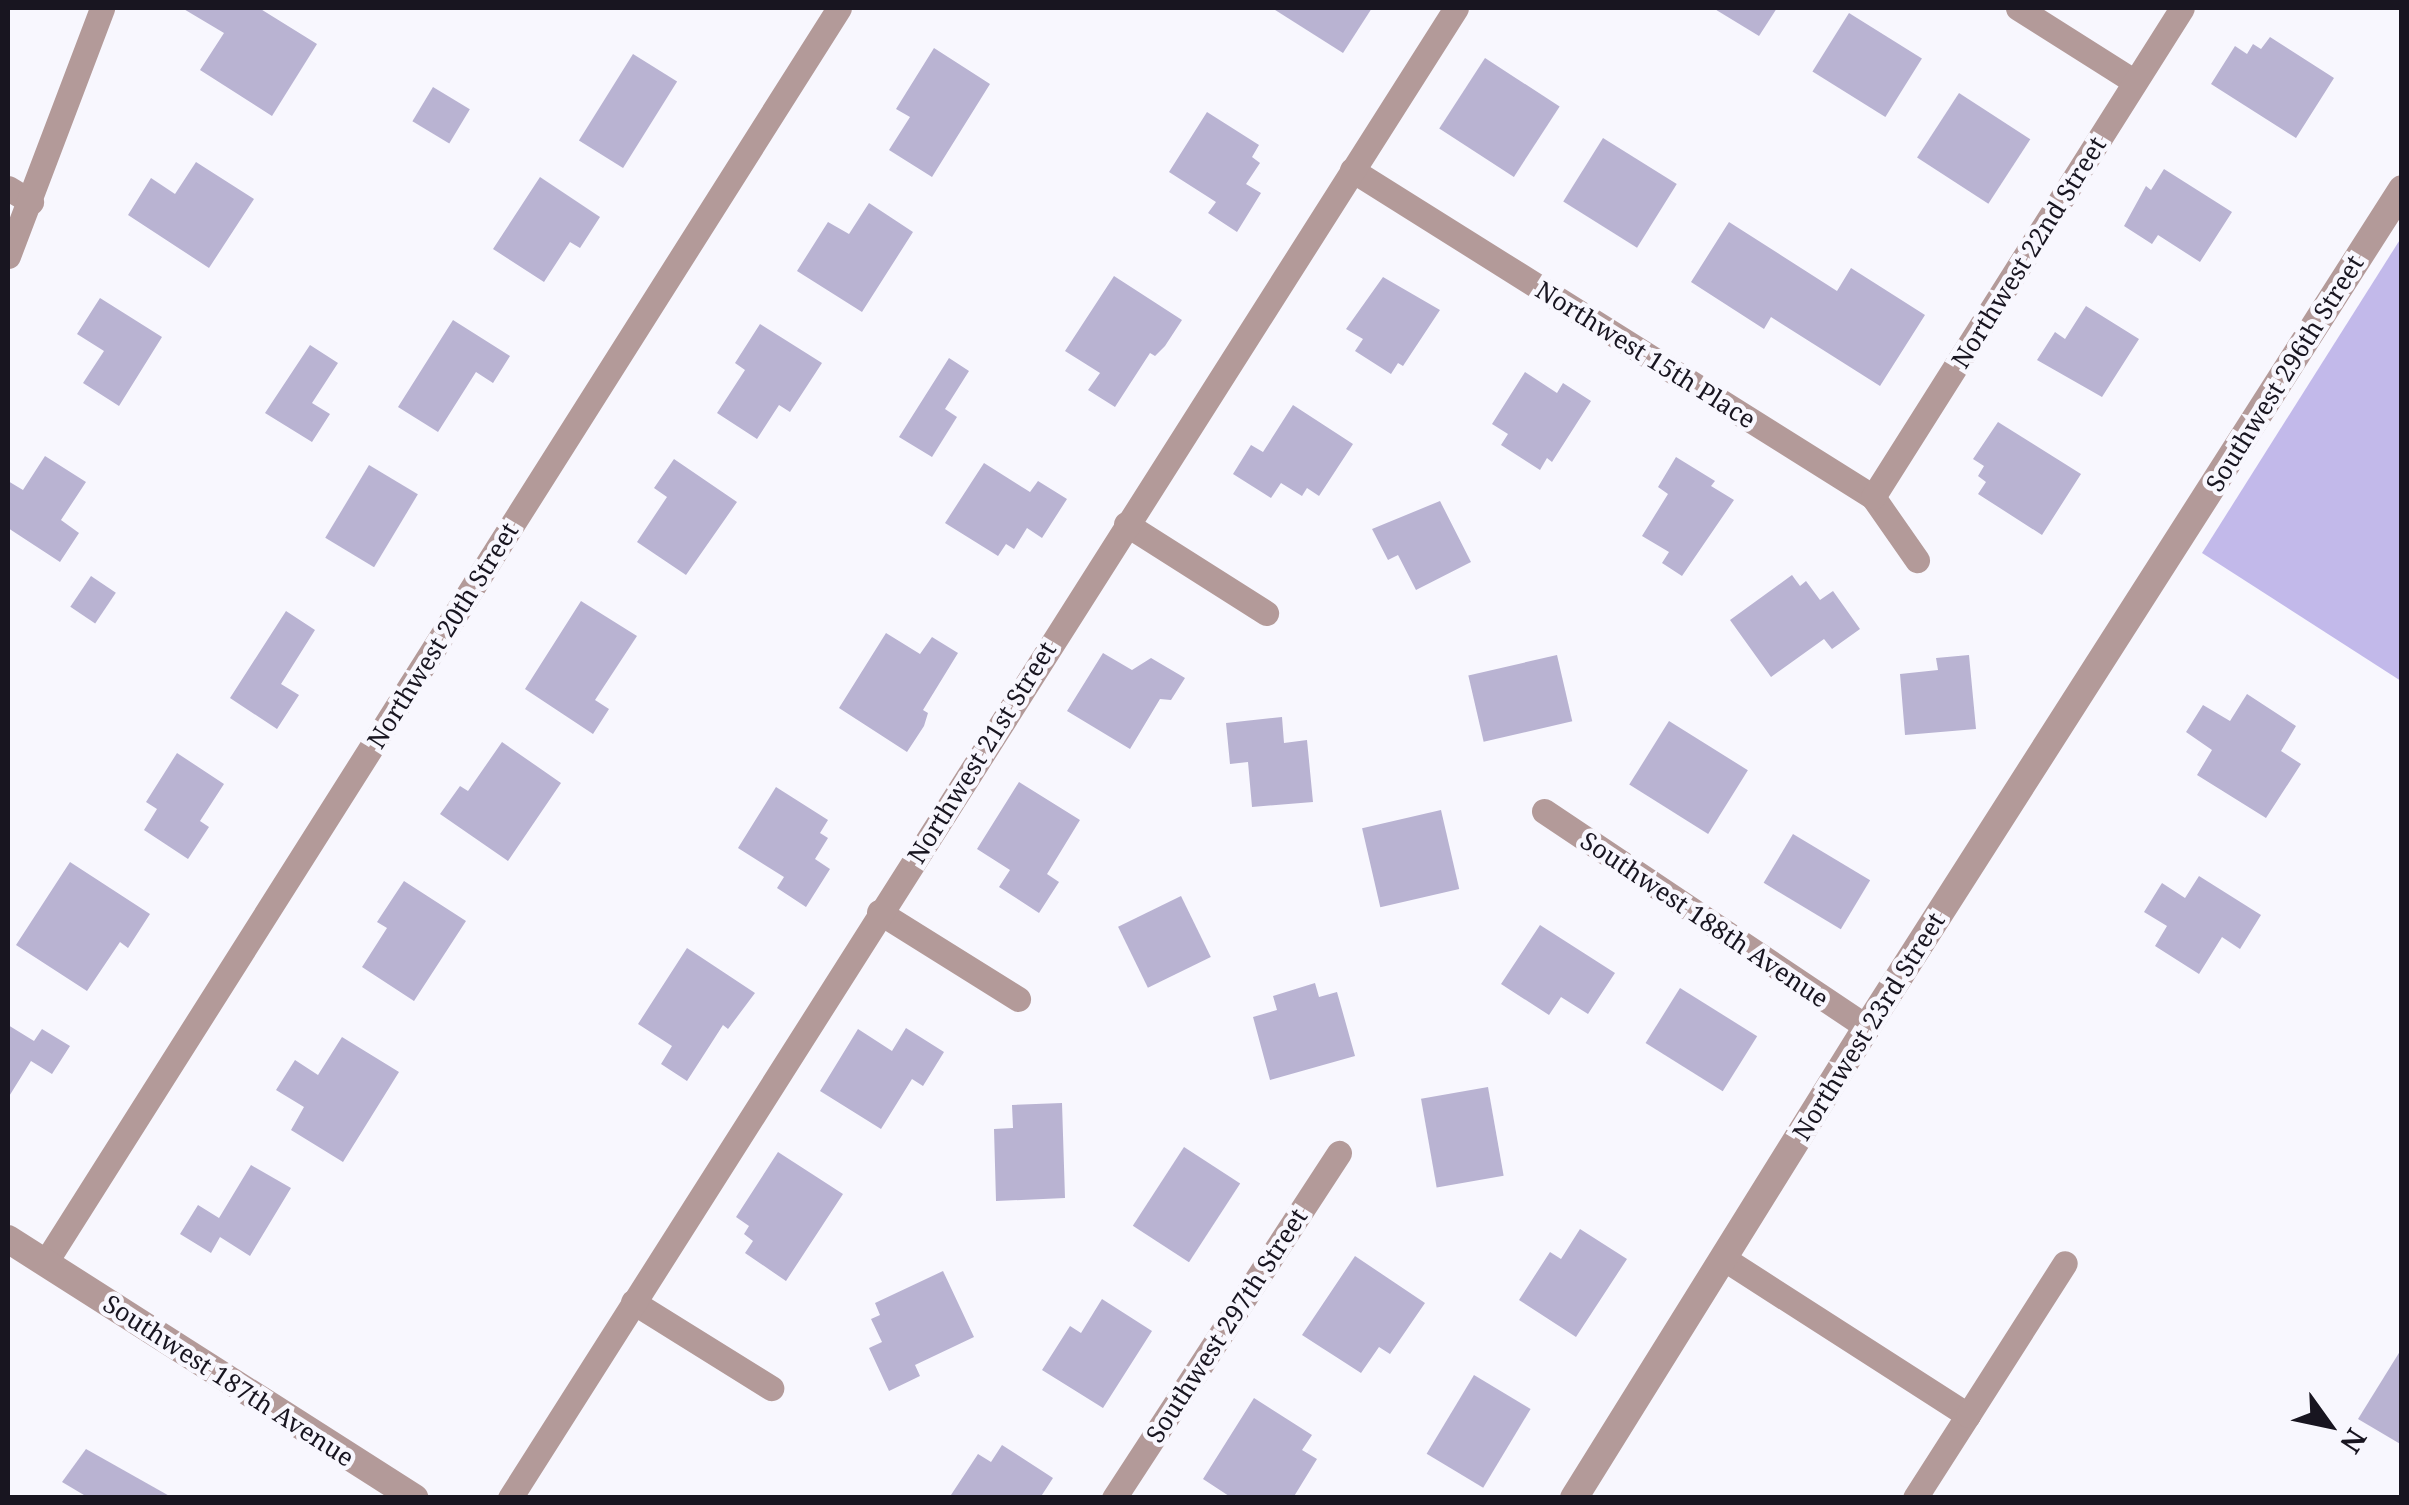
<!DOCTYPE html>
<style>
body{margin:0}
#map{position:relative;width:2409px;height:1505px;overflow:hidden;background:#f8f7fe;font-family:"Noto Serif",serif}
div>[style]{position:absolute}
.forest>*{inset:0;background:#c2b9ea}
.building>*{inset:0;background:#b9b3d2;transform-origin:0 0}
.minor>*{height:25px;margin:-12.5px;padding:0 12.5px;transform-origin:12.5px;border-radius:12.5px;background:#b39a99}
.tertiary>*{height:28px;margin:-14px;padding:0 14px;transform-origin:14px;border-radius:14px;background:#b39a99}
span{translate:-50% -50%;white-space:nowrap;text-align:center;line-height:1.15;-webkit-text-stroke:9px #f8f7fe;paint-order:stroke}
.street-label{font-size:25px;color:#181520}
.frame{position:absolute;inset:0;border:10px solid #181520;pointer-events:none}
.north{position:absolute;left:2279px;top:1375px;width:100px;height:100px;-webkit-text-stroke:8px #f8f7fe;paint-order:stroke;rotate:123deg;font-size:28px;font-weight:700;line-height:40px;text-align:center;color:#181520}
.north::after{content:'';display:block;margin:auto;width:35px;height:45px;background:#181520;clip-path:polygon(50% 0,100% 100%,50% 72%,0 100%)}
</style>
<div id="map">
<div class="forest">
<i style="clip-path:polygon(2401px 238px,2401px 681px,2202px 553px)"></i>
</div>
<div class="building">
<i style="clip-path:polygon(182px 8px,259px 8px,317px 44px,272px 116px,200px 70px,224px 33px)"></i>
<i style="clip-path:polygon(1272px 8px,1372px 8px,1343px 53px)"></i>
<i style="clip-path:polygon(1713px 8px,1777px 8px,1759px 36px)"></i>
<i style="left:1849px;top:13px;width:86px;height:69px;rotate:32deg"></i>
<i style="clip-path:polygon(2270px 37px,2334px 78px,2296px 138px,2211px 84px,2235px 46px,2247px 54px,2253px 44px,2261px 49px)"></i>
<i style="clip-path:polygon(934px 48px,990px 84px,932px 177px,889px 150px,910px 117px,896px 109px)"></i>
<i style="left:633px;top:54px;width:52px;height:102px;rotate:32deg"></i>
<i style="left:1485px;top:58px;width:89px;height:84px;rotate:33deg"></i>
<i style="left:433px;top:87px;width:43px;height:40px;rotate:31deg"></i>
<i style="left:1959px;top:93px;width:85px;height:77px;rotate:33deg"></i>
<i style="clip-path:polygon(1207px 112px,1259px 145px,1252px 157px,1260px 163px,1246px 184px,1261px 193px,1237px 232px,1208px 213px,1216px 202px,1169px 172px)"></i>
<i style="left:1603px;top:138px;width:87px;height:75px;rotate:32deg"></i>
<i style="clip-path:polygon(196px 162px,254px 199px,209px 268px,128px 215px,151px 178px,175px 194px)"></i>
<i style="clip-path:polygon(2164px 169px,2232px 212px,2200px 262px,2158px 235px,2152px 244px,2124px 226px,2146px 186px,2151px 190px)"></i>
<i style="clip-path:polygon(540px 177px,600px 217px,580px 248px,570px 242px,544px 282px,493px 249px)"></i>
<i style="clip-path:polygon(869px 203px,913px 232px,862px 312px,797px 271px,828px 222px,849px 234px)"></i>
<i style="clip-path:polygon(1729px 222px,1837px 291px,1851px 268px,1925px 315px,1880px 386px,1771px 317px,1764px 329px,1691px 282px)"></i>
<i style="clip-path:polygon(1114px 276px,1182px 320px,1165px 346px,1155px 356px,1150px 353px,1115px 407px,1088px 390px,1100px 373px,1065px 351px)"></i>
<i style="clip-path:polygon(1383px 277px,1440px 310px,1403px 366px,1398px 363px,1391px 374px,1355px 351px,1363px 339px,1346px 329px)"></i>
<i style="clip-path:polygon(100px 298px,162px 337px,119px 406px,83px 383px,104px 351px,77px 334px)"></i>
<i style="clip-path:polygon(2086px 306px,2139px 339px,2102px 397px,2037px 360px,2055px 332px,2065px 339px)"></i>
<i style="clip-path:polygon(453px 320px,510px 356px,493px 383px,476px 372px,438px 432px,398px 407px)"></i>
<i style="clip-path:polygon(760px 324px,822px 363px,790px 412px,779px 405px,757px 439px,717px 413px,745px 370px,735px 363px)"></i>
<i style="clip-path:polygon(310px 345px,338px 363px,312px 403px,330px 414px,312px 442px,265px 413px)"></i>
<i style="clip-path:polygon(949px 358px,969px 371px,945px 409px,957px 417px,932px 457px,899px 437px)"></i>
<i style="clip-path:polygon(1525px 372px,1557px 393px,1563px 383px,1591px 401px,1552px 462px,1547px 458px,1540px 470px,1501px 445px,1508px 434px,1492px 424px)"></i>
<i style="clip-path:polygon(1293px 405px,1353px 444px,1319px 496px,1307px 488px,1302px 496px,1281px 483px,1271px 498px,1233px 474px,1251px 445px,1263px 452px)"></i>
<i style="clip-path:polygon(1998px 422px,2081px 474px,2042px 535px,1978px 494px,1986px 482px,1978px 476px,1984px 466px,1973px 459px)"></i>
<i style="clip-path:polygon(45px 456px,86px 482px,61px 520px,79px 533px,60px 562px,8px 528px,8px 481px,23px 490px)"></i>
<i style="clip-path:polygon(1676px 457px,1715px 481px,1711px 486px,1734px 500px,1682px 576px,1662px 563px,1669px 552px,1642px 536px,1668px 494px,1658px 487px)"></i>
<i style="clip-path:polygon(674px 459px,737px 502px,686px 575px,637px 542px,667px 497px,654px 488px)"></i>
<i style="clip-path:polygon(984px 463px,1030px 492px,1038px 481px,1067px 499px,1042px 538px,1027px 528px,1014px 549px,1006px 544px,998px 556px,945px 523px)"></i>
<i style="left:369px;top:465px;width:57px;height:85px;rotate:31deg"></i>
<i style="clip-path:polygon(1440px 501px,1471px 562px,1416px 590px,1398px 555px,1388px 560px,1372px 529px)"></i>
<i style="clip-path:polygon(1792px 575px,1800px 586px,1806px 581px,1820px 600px,1833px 591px,1860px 629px,1832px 649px,1824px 639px,1771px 677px,1730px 620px)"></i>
<i style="left:91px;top:576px;width:30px;height:37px;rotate:34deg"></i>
<i style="clip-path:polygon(581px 601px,637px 636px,595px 700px,609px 709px,593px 734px,525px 689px)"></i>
<i style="clip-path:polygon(286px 611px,315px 630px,281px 684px,299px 695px,277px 729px,230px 698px)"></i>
<i style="clip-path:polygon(886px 633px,920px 654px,932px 637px,958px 653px,923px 710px,928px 713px,924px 726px,907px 752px,839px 708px)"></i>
<i style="clip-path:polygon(1103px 653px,1132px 670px,1151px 658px,1185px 678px,1171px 700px,1160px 699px,1130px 749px,1067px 711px)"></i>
<i style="left:1557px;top:655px;width:68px;height:91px;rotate:77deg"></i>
<i style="clip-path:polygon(1969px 655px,1976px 729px,1905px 735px,1900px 674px,1938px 670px,1936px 658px)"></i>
<i style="clip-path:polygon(2247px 694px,2296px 726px,2281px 751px,2301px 764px,2266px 818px,2197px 775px,2212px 750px,2186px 732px,2203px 705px,2230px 721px)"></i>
<i style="clip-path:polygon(1282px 717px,1284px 743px,1307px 740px,1313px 802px,1252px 807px,1248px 762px,1230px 764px,1226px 723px)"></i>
<i style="left:1669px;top:721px;width:93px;height:75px;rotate:32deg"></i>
<i style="clip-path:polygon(502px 742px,561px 783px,508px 861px,440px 814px,460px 786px,468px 791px)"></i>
<i style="clip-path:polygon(177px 753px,224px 784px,200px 821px,209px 827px,188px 859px,144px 830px,157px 809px,146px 802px)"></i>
<i style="clip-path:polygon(1019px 782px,1080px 820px,1047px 874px,1059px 882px,1039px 913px,999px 887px,1010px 870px,977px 849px)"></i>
<i style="clip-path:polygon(776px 787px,828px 820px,820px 833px,828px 838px,815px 859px,830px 869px,806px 907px,777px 888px,784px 877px,738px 848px)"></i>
<i style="left:1441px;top:810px;width:81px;height:81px;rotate:77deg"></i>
<i style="left:1793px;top:834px;width:90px;height:57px;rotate:31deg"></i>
<i style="clip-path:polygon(70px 862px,150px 914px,128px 948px,120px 942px,87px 991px,16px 945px)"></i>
<i style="clip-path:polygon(2199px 876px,2261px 915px,2240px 949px,2222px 937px,2199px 974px,2155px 946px,2167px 926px,2144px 912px,2162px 883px,2185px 898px)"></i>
<i style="clip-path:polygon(404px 881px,466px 921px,414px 1001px,362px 967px,387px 928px,377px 922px)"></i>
<i style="left:1181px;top:896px;width:68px;height:70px;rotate:64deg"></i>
<i style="clip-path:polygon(1540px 925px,1615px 973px,1588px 1014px,1561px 997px,1549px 1015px,1501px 984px)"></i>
<i style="clip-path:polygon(687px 948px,755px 993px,728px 1029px,723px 1025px,687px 1081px,661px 1064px,672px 1046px,638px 1024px)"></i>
<i style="clip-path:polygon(1315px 983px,1319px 997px,1337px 992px,1355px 1056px,1270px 1080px,1253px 1017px,1277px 1010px,1273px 996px)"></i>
<i style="left:1680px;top:988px;width:91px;height:65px;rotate:32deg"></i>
<i style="clip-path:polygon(8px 1025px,34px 1041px,42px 1029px,70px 1046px,52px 1074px,31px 1061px,8px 1098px)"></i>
<i style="clip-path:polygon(906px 1028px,944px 1052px,923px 1086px,912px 1079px,881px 1129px,820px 1091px,858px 1029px,892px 1051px)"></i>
<i style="clip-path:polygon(342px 1037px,399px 1072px,343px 1162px,291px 1130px,304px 1107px,276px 1090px,295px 1060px,318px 1075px)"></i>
<i style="left:1488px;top:1087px;width:90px;height:68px;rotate:80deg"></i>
<i style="clip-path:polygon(1062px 1103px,1065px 1198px,996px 1201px,994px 1129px,1013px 1128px,1012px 1105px)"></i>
<i style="left:1184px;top:1147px;width:67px;height:94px;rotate:33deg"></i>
<i style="clip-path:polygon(778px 1152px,843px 1194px,786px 1281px,745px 1253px,753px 1241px,744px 1234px,749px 1226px,736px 1217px)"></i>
<i style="clip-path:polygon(251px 1165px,291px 1188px,250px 1256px,220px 1237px,211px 1253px,180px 1234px,198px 1205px,219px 1218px)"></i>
<i style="clip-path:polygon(1580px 1229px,1627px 1259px,1576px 1337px,1519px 1300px,1550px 1252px,1561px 1259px)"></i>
<i style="clip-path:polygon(1355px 1256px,1425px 1303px,1390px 1354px,1379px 1347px,1361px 1373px,1302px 1335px)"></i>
<i style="clip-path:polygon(943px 1271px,974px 1337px,915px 1365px,920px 1376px,889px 1391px,869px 1348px,882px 1342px,871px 1319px,880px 1315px,875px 1303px)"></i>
<i style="clip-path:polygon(1102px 1299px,1152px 1331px,1103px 1408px,1042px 1370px,1070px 1326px,1081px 1333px)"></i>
<i style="clip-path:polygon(2402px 1348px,2402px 1445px,2358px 1419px)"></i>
<i style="left:1474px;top:1375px;width:66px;height:92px;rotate:31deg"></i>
<i style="clip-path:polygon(1254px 1398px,1312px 1435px,1302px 1450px,1317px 1459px,1293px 1498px,1232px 1498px,1203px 1479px)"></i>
<i style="clip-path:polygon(1002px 1445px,1053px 1478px,1040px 1498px,949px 1498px,978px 1454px,991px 1462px)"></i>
<i style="clip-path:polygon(86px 1449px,173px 1498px,89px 1498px,62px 1482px)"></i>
</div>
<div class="minor">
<i style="left:2018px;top:8px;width:138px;rotate:32.3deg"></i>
<i style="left:1352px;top:170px;width:615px;rotate:32.11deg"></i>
<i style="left:1873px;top:497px;width:77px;rotate:55.1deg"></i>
<i style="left:8px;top:188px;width:27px;rotate:31deg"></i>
<i style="left:8px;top:256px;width:265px;rotate:-69.2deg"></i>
<i style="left:1873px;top:497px;width:578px;rotate:-57.71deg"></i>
<i style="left:1126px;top:524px;width:166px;rotate:32.4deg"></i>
<i style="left:1544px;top:811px;width:389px;rotate:33.8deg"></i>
<i style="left:879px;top:912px;width:164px;rotate:32deg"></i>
<i style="left:1723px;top:1258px;width:291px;rotate:32.7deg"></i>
<i style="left:1968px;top:1415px;width:98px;rotate:122.6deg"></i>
<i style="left:45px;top:1263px;width:1485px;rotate:-57.68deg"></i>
<i style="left:633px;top:1302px;width:163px;rotate:31.9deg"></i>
<i style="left:1968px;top:1415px;width:180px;rotate:-57.5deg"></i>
<i style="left:510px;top:1498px;width:1765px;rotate:-57.59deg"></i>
<i style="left:1114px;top:1498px;width:412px;rotate:-56.9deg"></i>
</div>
<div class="tertiary">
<i style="left:8px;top:1239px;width:482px;rotate:32.5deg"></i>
<i style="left:1574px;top:1498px;width:555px;rotate:-58.12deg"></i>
<i style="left:1867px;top:1027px;width:994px;rotate:-57.44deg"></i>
</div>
<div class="street-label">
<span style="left:2028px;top:252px;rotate:-58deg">Northwest 22nd Street</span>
<span style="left:1646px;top:354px;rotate:32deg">Northwest 15th Place</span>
<span style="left:2284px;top:373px;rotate:-58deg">Southwest 296th Street</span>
<span style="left:442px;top:635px;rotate:-58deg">Northwest 20th Street</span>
<span style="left:981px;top:752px;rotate:-58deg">Northwest 21st Street</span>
<span style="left:1705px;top:919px;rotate:34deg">Southwest 188th Avenue</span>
<span style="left:1868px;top:1026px;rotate:-58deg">Northwest 23rd Street</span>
<span style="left:1226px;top:1325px;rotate:-57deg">Southwest 297th Street</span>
<span style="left:229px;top:1380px;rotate:33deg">Southwest 187th Avenue</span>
</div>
<div class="frame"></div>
<div class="north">N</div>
</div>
